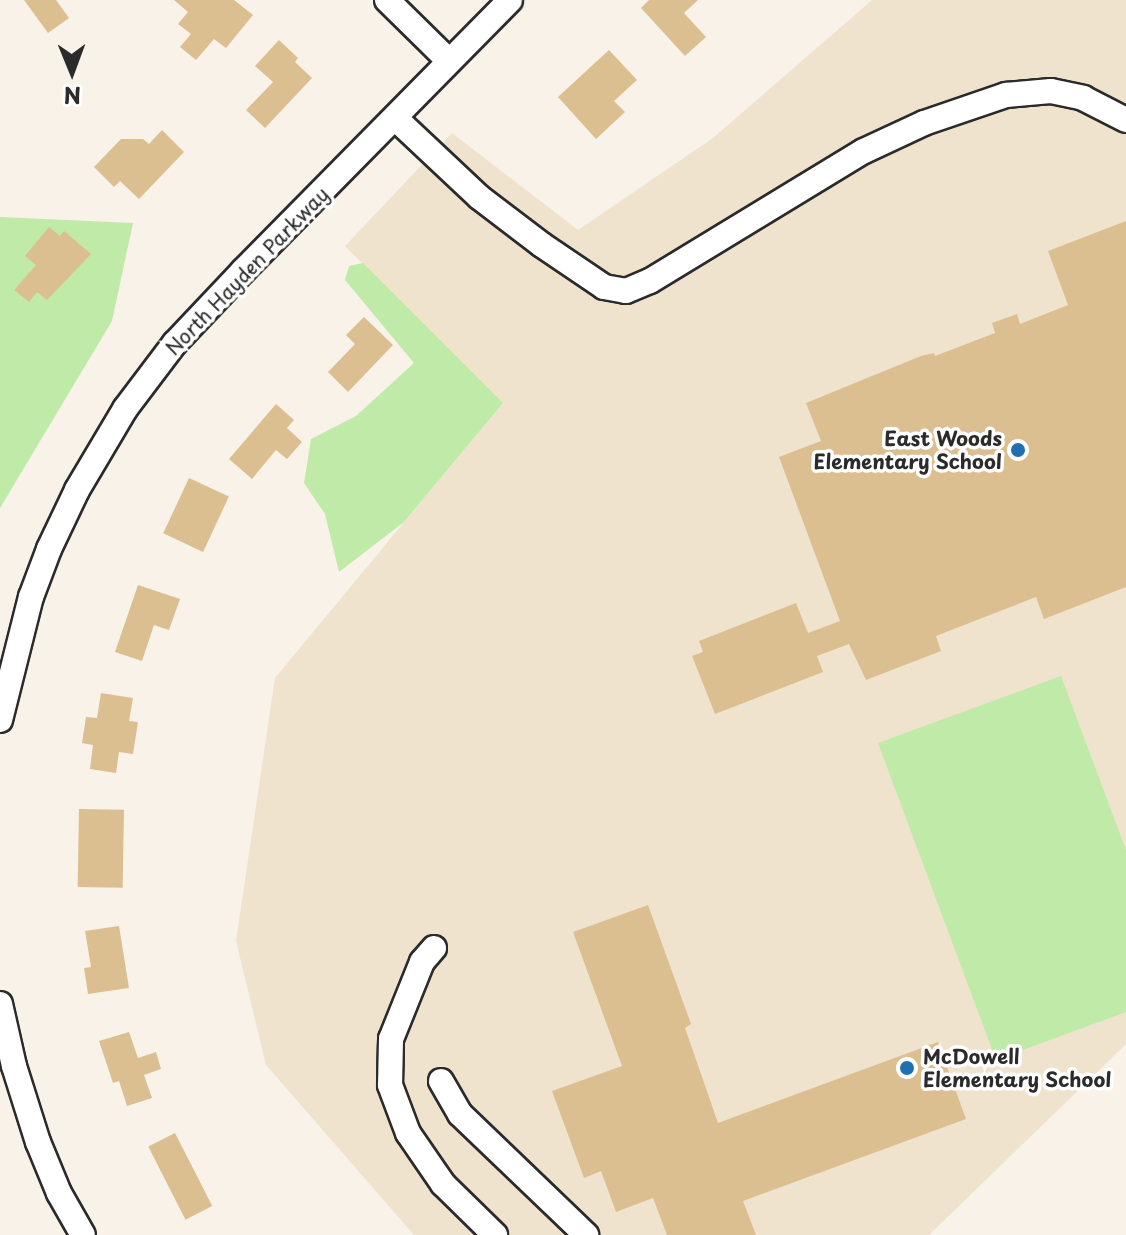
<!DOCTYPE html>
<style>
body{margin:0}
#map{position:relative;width:1126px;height:1235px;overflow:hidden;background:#f8f2e9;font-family:"Playpen Sans",sans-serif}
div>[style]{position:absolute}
.built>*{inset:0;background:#efe3ce}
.green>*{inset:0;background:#bfeaa7}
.building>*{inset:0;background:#dbbf90;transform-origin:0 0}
.roads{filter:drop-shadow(2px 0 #2b2b2b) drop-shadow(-2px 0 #2b2b2b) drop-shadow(0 2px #2b2b2b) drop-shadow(0 -2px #2b2b2b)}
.minor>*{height:24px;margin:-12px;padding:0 12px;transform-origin:12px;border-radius:12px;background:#fff}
.dots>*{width:22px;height:22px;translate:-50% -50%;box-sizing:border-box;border:4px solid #fff;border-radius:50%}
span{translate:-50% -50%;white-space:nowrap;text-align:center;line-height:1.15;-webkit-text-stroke:7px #fff;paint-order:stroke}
.street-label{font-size:20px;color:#2b2b2b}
.poi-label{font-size:20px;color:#2b2b2b;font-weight:700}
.right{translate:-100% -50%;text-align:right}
.left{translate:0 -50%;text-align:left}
.north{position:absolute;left:32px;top:32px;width:80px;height:80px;-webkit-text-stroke:6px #fff;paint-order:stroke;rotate:179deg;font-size:22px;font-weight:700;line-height:32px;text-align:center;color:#2b2b2b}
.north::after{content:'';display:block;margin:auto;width:28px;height:36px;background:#2b2b2b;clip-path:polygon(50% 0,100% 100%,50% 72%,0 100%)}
</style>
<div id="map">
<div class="built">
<i style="clip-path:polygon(872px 0,1126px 0,1126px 1044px,929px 1235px,414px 1235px,266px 1065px,236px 941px,275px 678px,502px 404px,345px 246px,452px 133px,578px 230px,713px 138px)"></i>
</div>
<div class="green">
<i style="clip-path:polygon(0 217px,133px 223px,112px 321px,0 508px)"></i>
<i style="clip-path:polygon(363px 263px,503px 403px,404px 522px,339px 572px,325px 514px,304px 483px,311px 439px,356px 416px,414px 363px,345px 280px,349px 266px)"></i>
<i style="clip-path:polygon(1061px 676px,1126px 850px,1126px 1012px,996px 1060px,878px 743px)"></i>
</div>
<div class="building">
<i style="clip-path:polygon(24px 0,56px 0,69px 18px,48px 33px)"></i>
<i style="clip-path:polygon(174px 0,234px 0,253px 15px,226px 48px,214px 39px,196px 60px,180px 47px,191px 34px,178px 24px,188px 12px)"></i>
<i style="clip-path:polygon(649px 0,698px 0,684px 13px,706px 37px,685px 56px,641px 8px)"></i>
<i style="clip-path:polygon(279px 40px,298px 58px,295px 62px,312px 78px,265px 128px,246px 110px,273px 82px,255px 66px)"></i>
<i style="clip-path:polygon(609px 50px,637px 80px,614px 101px,625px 112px,596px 139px,558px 97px)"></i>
<i style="clip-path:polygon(162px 130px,184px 152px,139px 199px,120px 181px,114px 187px,94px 167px,121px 139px,143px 139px,149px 144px)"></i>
<i style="clip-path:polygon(1126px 221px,1126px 587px,1044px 619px,1036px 597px,936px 636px,941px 651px,866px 680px,849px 644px,817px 656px,823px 672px,715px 714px,692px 656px,703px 652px,699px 641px,796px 603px,808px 633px,840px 621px,779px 457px,821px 441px,806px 403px,921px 356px,934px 353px,935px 356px,995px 333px,992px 323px,1017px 314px,1020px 324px,1068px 305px,1048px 251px)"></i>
<i style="clip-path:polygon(49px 227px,60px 236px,64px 231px,91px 254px,47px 300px,37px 292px,29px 302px,14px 290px,36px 265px,25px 256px)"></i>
<i style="clip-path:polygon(364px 317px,393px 345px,348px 392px,328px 372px,355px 344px,346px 335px)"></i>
<i style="clip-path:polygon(276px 404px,294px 420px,287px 428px,302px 442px,287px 459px,276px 450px,252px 479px,229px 459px)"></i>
<i style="left:189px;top:478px;width:44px;height:61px;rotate:25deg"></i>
<i style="clip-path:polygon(138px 585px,180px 599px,169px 630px,154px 625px,142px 661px,115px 652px)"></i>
<i style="clip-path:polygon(101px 693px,133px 698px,129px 721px,138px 722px,133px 754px,119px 752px,116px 773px,90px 769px,93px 745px,82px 743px,86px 717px,97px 718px)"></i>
<i style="left:79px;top:809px;width:45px;height:78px;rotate:1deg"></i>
<i style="clip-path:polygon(648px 905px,691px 1024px,685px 1028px,718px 1123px,938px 1042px,966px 1119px,743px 1201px,756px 1235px,667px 1235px,653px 1198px,616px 1212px,601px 1171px,584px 1178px,552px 1091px,622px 1066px,573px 932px)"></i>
<i style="clip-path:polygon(119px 926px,129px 988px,88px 994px,84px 968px,91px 967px,85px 931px)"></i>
<i style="clip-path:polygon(129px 1032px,138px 1058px,156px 1052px,161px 1069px,144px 1075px,152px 1098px,127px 1106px,119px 1081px,113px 1083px,99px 1041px)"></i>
<i style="left:175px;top:1133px;width:82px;height:30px;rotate:63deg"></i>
</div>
<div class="roads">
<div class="minor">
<i style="left:387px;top:0;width:87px;rotate:44.5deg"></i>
<i style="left:395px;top:118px;width:115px;rotate:43.2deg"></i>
<i style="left:479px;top:197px;width:79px;rotate:37.3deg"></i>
<i style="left:542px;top:245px;width:75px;rotate:34.1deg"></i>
<i style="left:604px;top:287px;width:22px;rotate:10deg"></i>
<i style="left:626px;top:291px;width:26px;rotate:-23deg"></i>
<i style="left:650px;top:281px;width:250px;rotate:-31.3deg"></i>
<i style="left:864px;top:151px;width:66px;rotate:-25deg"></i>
<i style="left:924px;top:123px;width:87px;rotate:-18.9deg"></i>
<i style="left:1006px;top:95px;width:45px;rotate:-5.1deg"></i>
<i style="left:1051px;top:91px;width:33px;rotate:12deg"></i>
<i style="left:1083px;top:98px;width:48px;rotate:27.1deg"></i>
<i style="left:0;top:720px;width:127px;rotate:-75.9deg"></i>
<i style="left:31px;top:597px;width:51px;rotate:-69.4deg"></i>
<i style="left:49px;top:549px;width:65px;rotate:-64.6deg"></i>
<i style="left:77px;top:490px;width:94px;rotate:-59.3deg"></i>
<i style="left:125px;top:409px;width:83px;rotate:-52.9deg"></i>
<i style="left:175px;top:343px;width:99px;rotate:-46.6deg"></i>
<i style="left:243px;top:271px;width:380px;rotate:-45.4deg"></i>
<i style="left:434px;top:948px;width:18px;rotate:131deg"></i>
<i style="left:422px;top:962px;width:83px;rotate:111.9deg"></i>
<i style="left:391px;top:1039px;width:46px;rotate:91.2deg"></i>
<i style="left:390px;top:1085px;width:51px;rotate:69.4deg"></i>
<i style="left:408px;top:1133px;width:62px;rotate:55.5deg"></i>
<i style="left:443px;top:1184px;width:73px;rotate:44.4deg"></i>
<i style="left:0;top:1004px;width:64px;rotate:77.3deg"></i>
<i style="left:14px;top:1066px;width:80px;rotate:72.5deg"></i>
<i style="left:38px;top:1142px;width:55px;rotate:67.6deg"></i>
<i style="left:59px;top:1193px;width:48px;rotate:60.3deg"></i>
<i style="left:441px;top:1081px;width:38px;rotate:60deg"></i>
<i style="left:460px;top:1114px;width:175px;rotate:43.8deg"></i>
</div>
</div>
<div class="dots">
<i style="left:1018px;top:450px;background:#1f6fb2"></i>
<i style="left:907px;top:1068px;background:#1f6fb2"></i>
</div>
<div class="street-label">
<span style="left:247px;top:271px;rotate:-46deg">North Hayden Parkway</span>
</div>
<div class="poi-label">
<span class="right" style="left:1002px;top:450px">East Woods<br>Elementary School</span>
<span class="left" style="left:923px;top:1068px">McDowell<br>Elementary School</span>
</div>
<div class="north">N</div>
</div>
